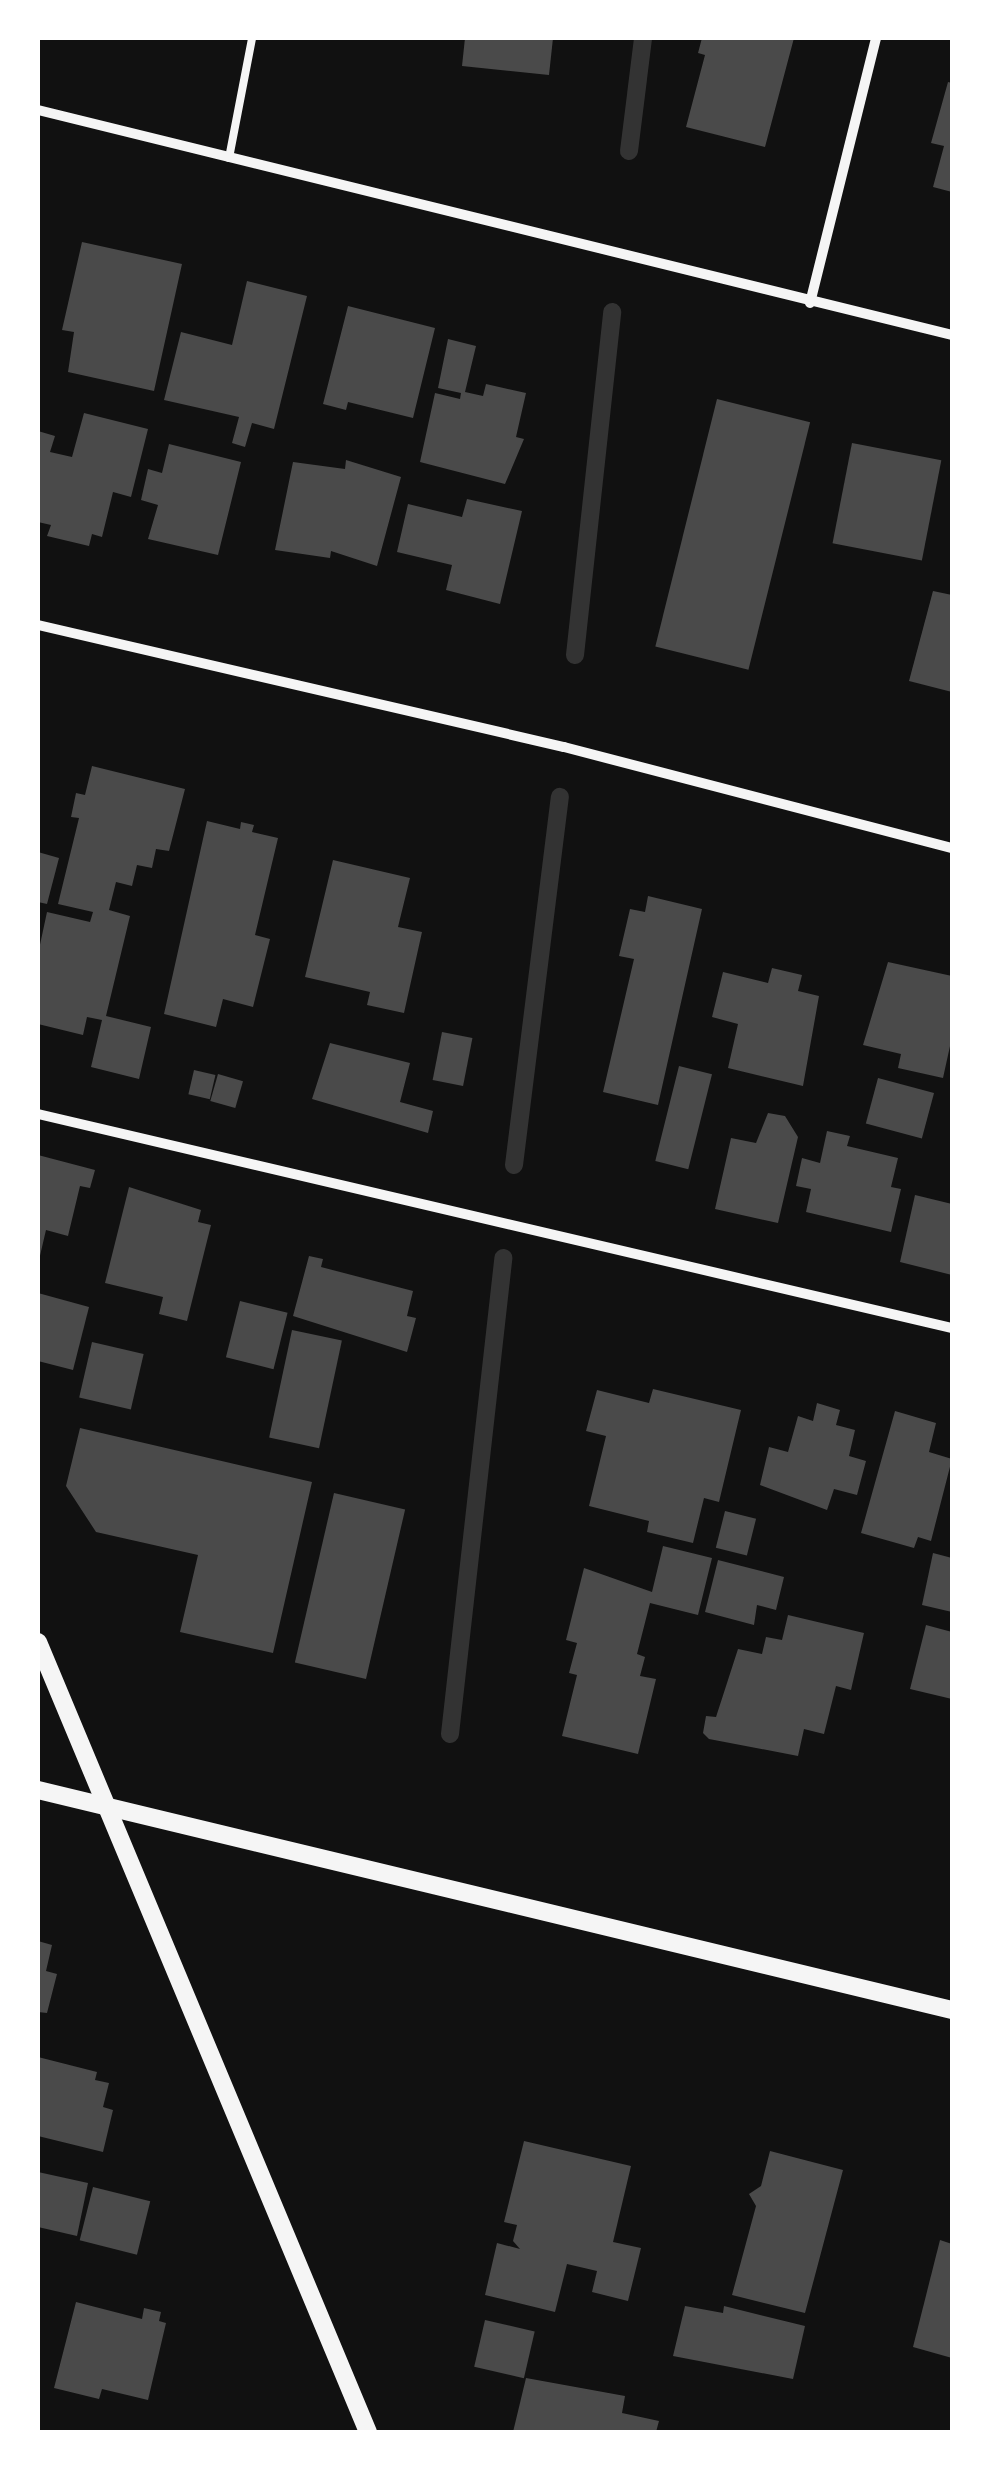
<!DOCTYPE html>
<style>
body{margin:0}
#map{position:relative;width:990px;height:2470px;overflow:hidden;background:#111;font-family:Raleway,sans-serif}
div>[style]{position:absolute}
.stream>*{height:18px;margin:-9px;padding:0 9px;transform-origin:9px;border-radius:9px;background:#333}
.building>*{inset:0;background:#4a4a4a;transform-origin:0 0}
.service>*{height:8px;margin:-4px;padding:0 4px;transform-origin:4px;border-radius:4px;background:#f5f5f5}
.minor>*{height:10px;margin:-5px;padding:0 5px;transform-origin:5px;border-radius:5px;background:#f5f5f5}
.tertiary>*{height:18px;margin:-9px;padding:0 9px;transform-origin:9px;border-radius:9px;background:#f5f5f5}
span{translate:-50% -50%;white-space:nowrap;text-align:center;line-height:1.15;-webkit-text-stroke:10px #fff;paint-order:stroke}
.frame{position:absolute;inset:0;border:40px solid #fff;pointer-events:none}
</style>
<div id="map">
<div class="stream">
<i style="left:629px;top:151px;width:114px;rotate:-82.9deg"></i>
<i style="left:575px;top:655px;width:345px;rotate:-83.8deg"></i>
<i style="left:514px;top:1165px;width:371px;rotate:-82.9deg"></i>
<i style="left:450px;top:1734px;width:479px;rotate:-83.6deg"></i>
</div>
<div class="building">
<i style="clip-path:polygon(465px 38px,553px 38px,549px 75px,462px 66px)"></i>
<i style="clip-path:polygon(702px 38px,794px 38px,765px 147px,686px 127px,705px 55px,698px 53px)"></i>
<i style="clip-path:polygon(948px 82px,952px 83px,952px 192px,933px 187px,944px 146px,931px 143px)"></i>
<i style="clip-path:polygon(82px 242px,182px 264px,154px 391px,68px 372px,74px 332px,62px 330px)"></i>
<i style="clip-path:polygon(247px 281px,307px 296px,274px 429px,252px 423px,245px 447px,232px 443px,239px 417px,164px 400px,181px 332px,232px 345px)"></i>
<i style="clip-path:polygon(348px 306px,435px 328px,413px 418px,348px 402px,346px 410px,323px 404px)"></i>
<i style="clip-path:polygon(448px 339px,476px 346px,465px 392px,483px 396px,486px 384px,526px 393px,516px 437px,524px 439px,505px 484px,420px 462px,435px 393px,460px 399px,461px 393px,438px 388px)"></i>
<i style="left:717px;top:399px;width:96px;height:255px;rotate:14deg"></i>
<i style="clip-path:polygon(84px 413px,148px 429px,131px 497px,113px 492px,102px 537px,92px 534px,89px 546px,47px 536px,51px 525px,38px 522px,38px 431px,55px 436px,50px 452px,72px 457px)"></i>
<i style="left:852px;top:443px;width:91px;height:102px;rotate:11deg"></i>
<i style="clip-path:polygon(169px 444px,241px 462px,218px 555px,148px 539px,158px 505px,141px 500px,148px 469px,162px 473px)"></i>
<i style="clip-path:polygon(346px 460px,401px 477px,377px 566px,331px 551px,330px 558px,275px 550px,293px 462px,345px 469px)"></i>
<i style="clip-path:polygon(467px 499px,522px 511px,500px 604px,446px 590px,452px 565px,397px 552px,408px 504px,462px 517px)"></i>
<i style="clip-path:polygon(933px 591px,952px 595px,952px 692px,909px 681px)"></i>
<i style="clip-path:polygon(92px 766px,185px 789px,169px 851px,156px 849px,152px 868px,137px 865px,132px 886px,116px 882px,109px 910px,130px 916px,106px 1016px,151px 1027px,139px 1079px,91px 1067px,102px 1020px,87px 1017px,83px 1035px,38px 1024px,38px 954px,47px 912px,90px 922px,93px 912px,58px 904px,79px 818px,71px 817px,76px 793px,85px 795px)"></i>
<i style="clip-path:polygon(207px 821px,240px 829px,241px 822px,254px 825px,252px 832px,278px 838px,255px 935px,270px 939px,253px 1007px,223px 999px,216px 1027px,164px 1014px)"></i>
<i style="clip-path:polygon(38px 852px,59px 858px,47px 904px,38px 902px)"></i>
<i style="clip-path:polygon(333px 860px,410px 878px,398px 927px,422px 932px,404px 1013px,367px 1005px,370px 992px,305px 977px)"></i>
<i style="clip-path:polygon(648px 896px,702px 909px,658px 1105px,603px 1092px,634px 959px,619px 956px,630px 909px,645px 912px)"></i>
<i style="clip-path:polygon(888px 962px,952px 976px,952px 1037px,943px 1078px,898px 1068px,901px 1054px,863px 1045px)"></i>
<i style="clip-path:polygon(772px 968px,802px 975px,798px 991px,819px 996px,803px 1086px,728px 1068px,738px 1024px,712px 1017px,723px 972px,768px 983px)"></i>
<i style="left:442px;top:1032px;width:31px;height:49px;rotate:11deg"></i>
<i style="clip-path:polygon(330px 1043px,410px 1063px,400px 1102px,433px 1111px,428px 1133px,312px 1099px)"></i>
<i style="left:679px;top:1066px;width:34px;height:98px;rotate:14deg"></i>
<i style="left:194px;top:1070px;width:22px;height:25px;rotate:13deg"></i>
<i style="left:218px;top:1074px;width:26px;height:28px;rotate:16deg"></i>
<i style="left:878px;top:1078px;width:58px;height:47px;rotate:15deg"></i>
<i style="clip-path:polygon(768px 1113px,785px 1116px,798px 1137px,778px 1223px,715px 1209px,731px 1138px,756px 1143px)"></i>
<i style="clip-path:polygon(827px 1131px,850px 1136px,847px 1146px,898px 1158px,891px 1187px,901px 1189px,891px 1232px,806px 1212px,811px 1189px,796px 1186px,802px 1158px,820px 1163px)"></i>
<i style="clip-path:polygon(38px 1155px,95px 1170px,90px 1188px,80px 1186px,68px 1236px,46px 1230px,39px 1260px)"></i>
<i style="clip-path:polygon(129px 1187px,201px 1210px,198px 1222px,211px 1225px,187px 1321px,159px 1314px,163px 1297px,105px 1283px)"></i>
<i style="clip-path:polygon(915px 1195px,952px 1204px,952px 1275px,900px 1262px)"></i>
<i style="clip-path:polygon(309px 1256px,323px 1259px,321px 1267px,413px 1291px,407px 1316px,416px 1318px,407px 1352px,293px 1316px)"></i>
<i style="clip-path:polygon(38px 1293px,89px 1307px,73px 1370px,38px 1361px)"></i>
<i style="left:240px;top:1301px;width:49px;height:58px;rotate:14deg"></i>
<i style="left:292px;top:1330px;width:51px;height:110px;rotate:12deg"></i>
<i style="left:92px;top:1342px;width:53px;height:57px;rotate:13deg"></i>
<i style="clip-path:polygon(653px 1389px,741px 1410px,719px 1502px,704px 1498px,693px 1543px,647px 1532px,649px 1521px,589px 1506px,606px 1436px,586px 1431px,597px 1390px,649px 1403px)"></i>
<i style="clip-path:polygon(817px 1403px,840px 1410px,836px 1425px,855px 1430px,849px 1456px,866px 1461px,857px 1495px,834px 1489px,827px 1510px,760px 1485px,769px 1447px,788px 1452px,798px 1416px,813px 1421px)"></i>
<i style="clip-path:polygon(895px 1411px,936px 1423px,929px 1452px,952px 1459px,931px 1541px,918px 1537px,914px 1548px,861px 1533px)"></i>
<i style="clip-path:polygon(80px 1428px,312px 1482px,273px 1653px,180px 1632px,198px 1555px,96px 1532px,66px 1486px)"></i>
<i style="left:334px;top:1493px;width:73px;height:174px;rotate:13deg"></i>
<i style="left:725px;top:1511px;width:32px;height:38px;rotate:14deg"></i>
<i style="clip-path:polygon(663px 1546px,712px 1558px,698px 1615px,650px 1603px,637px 1654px,645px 1657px,640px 1676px,656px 1679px,638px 1754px,562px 1736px,577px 1675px,569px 1673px,577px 1643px,566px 1640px,584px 1568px,652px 1592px)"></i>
<i style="clip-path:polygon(933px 1553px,952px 1558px,952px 1612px,922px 1605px)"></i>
<i style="clip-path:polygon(718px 1560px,784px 1577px,776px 1610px,757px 1605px,754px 1625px,705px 1612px)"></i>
<i style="clip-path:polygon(788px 1615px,864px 1633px,851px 1690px,836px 1686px,824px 1734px,804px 1729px,798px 1756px,709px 1739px,703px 1733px,706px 1716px,716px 1717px,738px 1649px,762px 1654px,766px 1637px,782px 1640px)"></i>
<i style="clip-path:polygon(926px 1625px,952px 1632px,952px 1699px,910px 1689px)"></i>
<i style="clip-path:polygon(38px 1941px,52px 1945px,46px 1971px,57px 1974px,47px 2013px,38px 2012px)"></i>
<i style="clip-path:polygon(38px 2057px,97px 2072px,95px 2080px,109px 2083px,103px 2107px,113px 2110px,103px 2152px,38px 2136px)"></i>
<i style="clip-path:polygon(524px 2141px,631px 2166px,613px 2242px,641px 2248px,628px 2301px,592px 2292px,597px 2271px,567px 2264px,555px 2312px,485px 2295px,497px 2243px,520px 2249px,513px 2241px,517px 2225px,504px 2222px)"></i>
<i style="clip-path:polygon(770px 2151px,843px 2170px,805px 2313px,732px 2295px,756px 2206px,749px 2194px,761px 2186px)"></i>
<i style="clip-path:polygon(38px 2172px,88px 2183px,77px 2236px,38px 2227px)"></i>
<i style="left:93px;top:2187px;width:59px;height:55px;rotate:14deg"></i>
<i style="clip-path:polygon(940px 2240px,952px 2244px,952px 2358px,913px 2347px)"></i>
<i style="clip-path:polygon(76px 2302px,142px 2319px,144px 2308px,161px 2312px,159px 2321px,166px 2323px,148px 2400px,102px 2389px,99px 2399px,54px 2388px)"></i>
<i style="clip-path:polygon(685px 2306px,723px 2313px,724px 2306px,805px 2326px,793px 2379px,673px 2356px)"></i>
<i style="left:485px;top:2320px;width:51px;height:48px;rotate:13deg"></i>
<i style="clip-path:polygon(526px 2378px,625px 2396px,622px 2413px,659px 2421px,656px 2432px,513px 2432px)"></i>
</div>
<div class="service">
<i style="left:229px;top:158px;width:122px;rotate:-79.1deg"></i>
</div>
<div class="minor">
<i style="left:38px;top:110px;width:941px;rotate:13.83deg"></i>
<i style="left:810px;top:303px;width:273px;rotate:-76deg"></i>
<i style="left:38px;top:625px;width:540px;rotate:13.06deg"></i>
<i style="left:564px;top:747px;width:401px;rotate:14.6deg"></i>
<i style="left:38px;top:1114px;width:939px;rotate:13.18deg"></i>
</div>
<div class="tertiary">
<i style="left:38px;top:1642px;width:856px;rotate:67.33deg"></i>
<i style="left:38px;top:1790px;width:940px;rotate:13.53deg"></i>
</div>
<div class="frame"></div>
</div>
